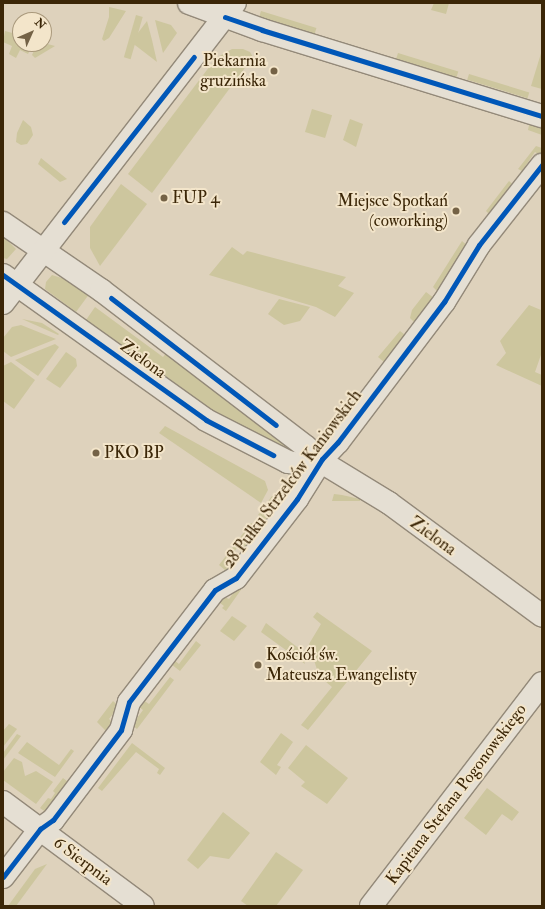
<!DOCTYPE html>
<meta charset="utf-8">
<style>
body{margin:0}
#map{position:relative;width:545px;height:909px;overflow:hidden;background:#ded2bc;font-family:"IM FELL Double Pica",serif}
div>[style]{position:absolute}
.green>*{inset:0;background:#cdc69e;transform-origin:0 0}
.roads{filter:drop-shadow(1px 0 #938979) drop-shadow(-1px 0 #938979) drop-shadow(0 1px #938979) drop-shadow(0 -1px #938979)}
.minor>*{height:22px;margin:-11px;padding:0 11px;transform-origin:11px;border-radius:11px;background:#e5dfd3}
.cycleway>*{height:5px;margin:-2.5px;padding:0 2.5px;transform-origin:2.5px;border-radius:2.5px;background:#0057b8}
.dots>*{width:11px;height:11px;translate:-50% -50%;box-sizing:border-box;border:2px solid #f3e5ca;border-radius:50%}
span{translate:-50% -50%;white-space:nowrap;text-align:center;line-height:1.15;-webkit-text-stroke:4px #f3e5ca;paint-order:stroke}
.poi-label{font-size:17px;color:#3b2607}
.right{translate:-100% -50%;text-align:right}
.left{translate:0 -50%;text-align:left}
.street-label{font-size:17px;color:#3b2607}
.frame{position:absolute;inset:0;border:4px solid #3b2607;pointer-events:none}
.north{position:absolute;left:12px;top:12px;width:40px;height:40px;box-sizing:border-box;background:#f3e5ca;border:1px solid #a9997c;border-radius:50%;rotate:45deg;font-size:11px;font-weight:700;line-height:16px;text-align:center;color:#3b2607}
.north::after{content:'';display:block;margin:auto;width:14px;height:18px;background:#746246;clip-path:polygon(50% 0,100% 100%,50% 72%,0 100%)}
</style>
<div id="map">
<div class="green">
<i style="clip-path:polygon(434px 3px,449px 3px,446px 14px,431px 10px)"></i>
<i style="clip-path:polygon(109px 7px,126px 11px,109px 38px,104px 41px,102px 39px,109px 17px)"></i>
<i style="left:261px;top:11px;width:58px;height:8px;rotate:17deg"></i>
<i style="left:136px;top:15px;width:7px;height:44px;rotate:16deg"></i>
<i style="clip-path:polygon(155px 20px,171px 25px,177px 33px,163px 53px)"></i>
<i style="clip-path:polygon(147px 21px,152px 40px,157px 62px,131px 42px)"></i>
<i style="clip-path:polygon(5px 31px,20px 35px,20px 44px,33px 44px,28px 54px,20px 50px,16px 58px,9px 54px,12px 46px,3px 42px)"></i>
<i style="clip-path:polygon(44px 43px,55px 46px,35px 58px,32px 55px,37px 44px)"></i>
<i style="clip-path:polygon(232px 49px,243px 49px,250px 52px,253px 57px,152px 193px,128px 174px,216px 58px)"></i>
<i style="clip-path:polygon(542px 50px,542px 89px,531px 86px)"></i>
<i style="left:398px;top:53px;width:63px;height:6px;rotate:17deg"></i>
<i style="left:469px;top:74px;width:63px;height:6px;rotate:17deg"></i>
<i style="left:312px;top:109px;width:21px;height:24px;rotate:17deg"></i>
<i style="clip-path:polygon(350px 119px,363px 124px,356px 147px,343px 140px)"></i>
<i style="clip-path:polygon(23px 120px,31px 127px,33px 135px,27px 144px,21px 145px,16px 142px,17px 133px)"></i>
<i style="clip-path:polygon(530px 120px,542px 124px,542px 135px,528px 130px)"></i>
<i style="clip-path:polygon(536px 146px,542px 148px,542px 154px,541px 156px,535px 152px,522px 171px,518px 169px)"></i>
<i style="clip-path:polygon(41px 158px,67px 179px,60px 182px,38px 164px)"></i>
<i style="clip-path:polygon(509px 181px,516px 187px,490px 215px,486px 211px)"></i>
<i style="clip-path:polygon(121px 184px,147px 204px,100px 266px,90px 248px,90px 227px)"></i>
<i style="clip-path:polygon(3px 236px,16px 249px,7px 259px,3px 258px)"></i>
<i style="clip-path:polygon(462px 241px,470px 248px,437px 291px,433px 287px)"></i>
<i style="clip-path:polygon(232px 247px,243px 255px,247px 251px,346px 277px,338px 286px,354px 293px,335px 317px,316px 307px,209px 275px)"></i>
<i style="clip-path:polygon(52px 275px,71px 281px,90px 293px,76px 312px,45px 289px,46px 282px)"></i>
<i style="clip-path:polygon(426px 292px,438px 301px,416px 329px,411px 326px,414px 322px,410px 318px,412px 310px)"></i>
<i style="clip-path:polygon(279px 299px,310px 307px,300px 321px,284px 325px,268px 314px)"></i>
<i style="clip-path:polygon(529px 305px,541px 310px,542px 352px,535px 372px,542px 375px,542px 386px,496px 365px,506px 353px,500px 341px)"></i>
<i style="clip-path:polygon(95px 307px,163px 357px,167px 352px,297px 450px,299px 457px,196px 403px,86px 320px)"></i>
<i style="clip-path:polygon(22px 319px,42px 323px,59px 334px,58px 335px)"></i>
<i style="clip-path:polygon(21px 325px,56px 339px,11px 357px,3px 351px,3px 338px,12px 327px)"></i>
<i style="clip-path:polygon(400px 331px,409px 338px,406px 342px,401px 339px,384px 362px,378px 357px)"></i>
<i style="clip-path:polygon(55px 344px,59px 347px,38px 376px,15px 360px)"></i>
<i style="clip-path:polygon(66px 352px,76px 359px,77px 366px,60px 388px,46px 379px)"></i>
<i style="clip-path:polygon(11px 362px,35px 380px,14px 409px,3px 401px,3px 366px)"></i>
<i style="clip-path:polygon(165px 426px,265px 481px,268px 490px,261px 503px,159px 433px)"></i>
<i style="clip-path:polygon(334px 494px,342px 495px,360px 499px,360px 501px,332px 501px)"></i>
<i style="clip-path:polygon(272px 496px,287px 501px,270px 524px,258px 515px)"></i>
<i style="clip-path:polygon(251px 523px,255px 525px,246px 537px,255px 544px,246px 555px,237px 548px,226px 563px,235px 570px,231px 575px,219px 565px)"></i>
<i style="clip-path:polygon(240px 584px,243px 587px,226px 611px,222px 608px,224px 606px,215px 599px,218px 594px,229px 599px)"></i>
<i style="clip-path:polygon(317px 612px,372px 651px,308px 730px,301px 725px,332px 687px,319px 676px,309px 644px,321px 624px,313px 617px)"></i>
<i style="clip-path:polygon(232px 616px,247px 626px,234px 641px,220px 631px)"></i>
<i style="clip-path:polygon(266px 623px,301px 650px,305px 664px,261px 632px)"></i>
<i style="clip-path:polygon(196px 641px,201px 645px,180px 671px,167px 661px,170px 657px,179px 664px)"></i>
<i style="clip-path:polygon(170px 677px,174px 680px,137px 729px,132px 725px,143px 710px,135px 704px,140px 698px,149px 704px)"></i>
<i style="clip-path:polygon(113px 701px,119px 706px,109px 719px,117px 726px,110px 735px,97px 722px)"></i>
<i style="clip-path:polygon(9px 724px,17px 729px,3px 747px,3px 731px)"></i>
<i style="clip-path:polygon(281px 733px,293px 742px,277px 765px,281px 767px,276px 775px,260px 762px)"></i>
<i style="clip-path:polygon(17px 734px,21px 736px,3px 760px,3px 753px)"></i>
<i style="clip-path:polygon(27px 742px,59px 765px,71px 749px,74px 751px,55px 777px,18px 753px)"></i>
<i style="clip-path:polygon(132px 743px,165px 768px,160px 775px,157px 773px,159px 769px,136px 752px,102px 791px,98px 788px)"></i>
<i style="clip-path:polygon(306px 745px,348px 778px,327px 804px,301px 786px,305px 782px,288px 768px)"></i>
<i style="clip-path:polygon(14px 758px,22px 762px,25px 776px,36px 771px,53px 782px,36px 804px,3px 780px,3px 772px)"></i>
<i style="clip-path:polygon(63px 778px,72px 785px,47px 813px,40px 808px,48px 798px,51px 799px,55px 793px,53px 791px)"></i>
<i style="clip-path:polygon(487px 788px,519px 812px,512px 821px,502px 814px,486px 835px,464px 818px)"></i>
<i style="clip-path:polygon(223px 812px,250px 833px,229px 859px,210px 856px,198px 869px,187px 860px)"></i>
<i style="clip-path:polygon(276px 852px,303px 870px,276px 906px,248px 906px,241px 901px)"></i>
<i style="clip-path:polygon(47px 864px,16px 906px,8px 906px,35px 869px)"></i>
</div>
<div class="roads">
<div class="minor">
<i style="left:189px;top:3px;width:78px;rotate:20.3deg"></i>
<i style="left:262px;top:30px;width:293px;rotate:17.1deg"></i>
<i style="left:3px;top:223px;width:119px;rotate:34.4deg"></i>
<i style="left:101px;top:290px;width:258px;rotate:37.4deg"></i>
<i style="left:306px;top:447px;width:20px;rotate:45deg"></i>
<i style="left:320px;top:461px;width:81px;rotate:31.3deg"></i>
<i style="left:389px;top:503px;width:190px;rotate:36.4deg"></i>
<i style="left:3px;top:275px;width:249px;rotate:35.5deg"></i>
<i style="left:206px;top:420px;width:92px;rotate:27.1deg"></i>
<i style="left:288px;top:462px;width:13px;rotate:9deg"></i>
<i style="left:301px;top:464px;width:19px;rotate:-9deg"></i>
<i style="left:3px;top:303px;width:379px;rotate:-52.3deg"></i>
<i style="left:3px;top:802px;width:174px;rotate:36.6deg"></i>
<i style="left:3px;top:877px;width:61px;rotate:-52.4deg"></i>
<i style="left:40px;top:829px;width:16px;rotate:-35deg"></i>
<i style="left:53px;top:820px;width:113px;rotate:-52.9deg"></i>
<i style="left:121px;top:730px;width:29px;rotate:-74deg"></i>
<i style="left:129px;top:702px;width:141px;rotate:-52.5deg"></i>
<i style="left:215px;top:590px;width:24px;rotate:-30deg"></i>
<i style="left:236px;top:578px;width:100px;rotate:-52.3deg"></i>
<i style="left:297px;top:499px;width:47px;rotate:-58deg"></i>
<i style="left:322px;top:459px;width:23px;rotate:-47deg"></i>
<i style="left:338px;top:442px;width:176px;rotate:-52.9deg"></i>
<i style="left:444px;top:302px;width:67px;rotate:-58.4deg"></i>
<i style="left:479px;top:245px;width:102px;rotate:-51.8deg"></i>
<i style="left:371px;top:906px;width:281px;rotate:-52.5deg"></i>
</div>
</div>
<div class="cycleway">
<i style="left:225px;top:17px;width:39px;rotate:19deg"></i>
<i style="left:262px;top:30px;width:293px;rotate:17.1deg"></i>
<i style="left:64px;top:222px;width:210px;rotate:-51.8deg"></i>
<i style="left:3px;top:275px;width:249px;rotate:35.5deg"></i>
<i style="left:206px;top:420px;width:76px;rotate:27.6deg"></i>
<i style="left:111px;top:298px;width:208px;rotate:37.6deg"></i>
<i style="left:3px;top:877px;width:61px;rotate:-52.4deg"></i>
<i style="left:40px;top:829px;width:16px;rotate:-35deg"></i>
<i style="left:53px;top:820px;width:113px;rotate:-52.9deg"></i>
<i style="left:121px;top:730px;width:29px;rotate:-74deg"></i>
<i style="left:129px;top:702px;width:141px;rotate:-52.5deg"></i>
<i style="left:215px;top:590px;width:24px;rotate:-30deg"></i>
<i style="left:236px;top:578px;width:100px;rotate:-52.3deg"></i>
<i style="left:297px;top:499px;width:47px;rotate:-58deg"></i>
<i style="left:322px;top:459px;width:23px;rotate:-47deg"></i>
<i style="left:338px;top:442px;width:176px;rotate:-52.9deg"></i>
<i style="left:444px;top:302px;width:67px;rotate:-58.4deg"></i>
<i style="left:479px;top:245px;width:102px;rotate:-51.8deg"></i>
</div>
<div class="dots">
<i style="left:274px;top:71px;background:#746246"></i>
<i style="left:164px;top:198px;background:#746246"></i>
<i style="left:456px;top:211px;background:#746246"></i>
<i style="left:96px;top:453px;background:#746246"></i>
<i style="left:258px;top:665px;background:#746246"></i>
</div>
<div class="poi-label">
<span class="right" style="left:266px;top:71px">Piekarnia<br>gruzińska</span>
<span class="left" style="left:172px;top:198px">FUP 4</span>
<span class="right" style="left:448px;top:211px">Miejsce Spotkań<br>(coworking)</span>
<span class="left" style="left:104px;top:453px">PKO BP</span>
<span class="left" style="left:266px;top:665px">Kościół św.<br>Mateusza Ewangelisty</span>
</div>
<div class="street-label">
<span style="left:143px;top:359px;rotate:36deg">Zielona</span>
<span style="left:292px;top:479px;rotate:-53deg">28 Pułku Strzelców Kaniowskich</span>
<span style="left:433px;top:536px;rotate:36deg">Zielona</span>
<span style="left:456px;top:794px;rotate:-53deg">Kapitana Stefana Pogonowskiego</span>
<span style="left:83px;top:861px;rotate:37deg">6 Sierpnia</span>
</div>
<div class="frame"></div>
<div class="north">N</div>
</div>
